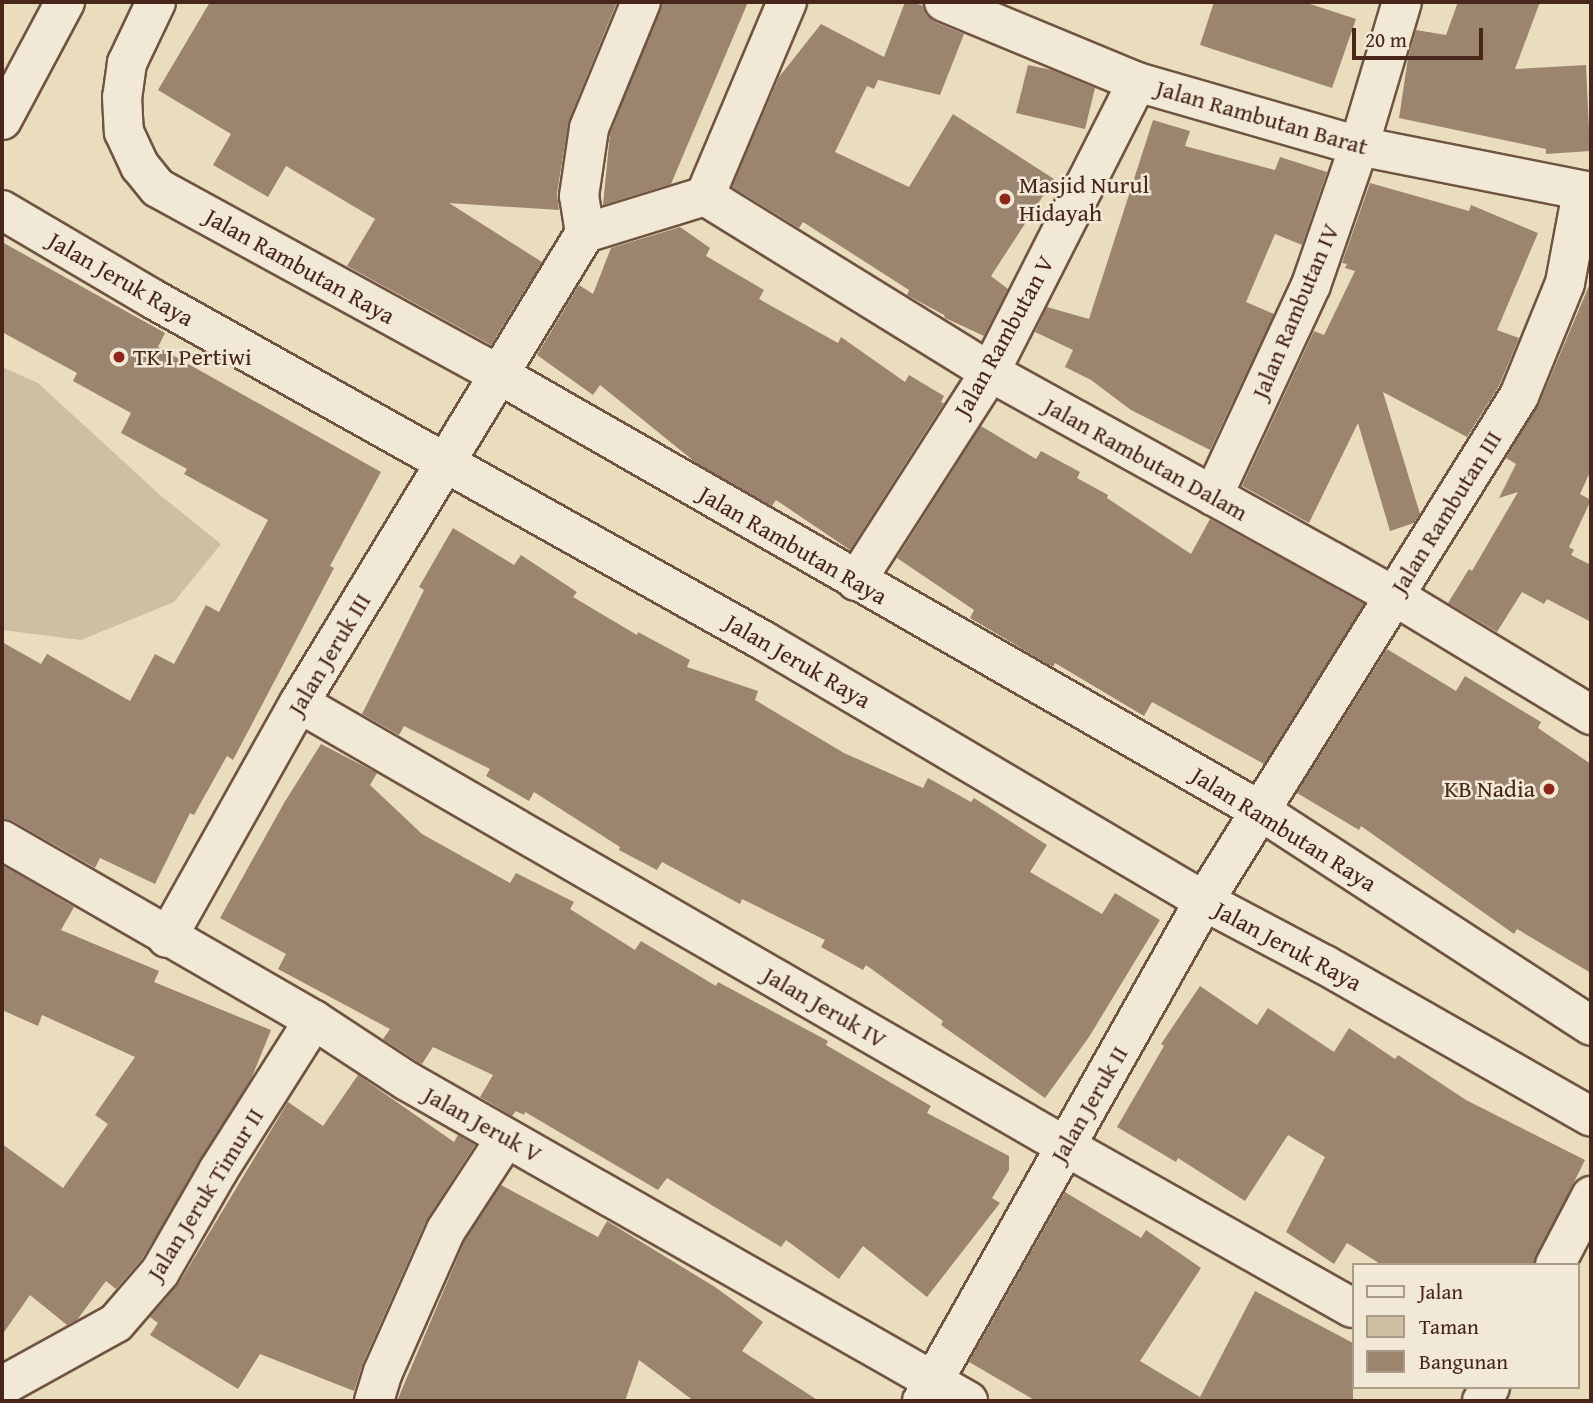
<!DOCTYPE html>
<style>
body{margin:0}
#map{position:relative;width:1593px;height:1403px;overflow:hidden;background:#e9ddbe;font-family:"Gentium Book Plus",serif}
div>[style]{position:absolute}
.green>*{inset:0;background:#cebea2}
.building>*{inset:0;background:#9c856f}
.roads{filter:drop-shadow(2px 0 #705442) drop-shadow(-2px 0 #705442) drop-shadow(0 2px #705442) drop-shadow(0 -2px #705442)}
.minor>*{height:38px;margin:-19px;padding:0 19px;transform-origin:19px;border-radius:19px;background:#f1e9d5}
.dots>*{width:19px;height:19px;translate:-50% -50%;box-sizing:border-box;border:4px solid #f1e9d5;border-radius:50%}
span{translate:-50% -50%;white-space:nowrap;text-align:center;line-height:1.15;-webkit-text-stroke:5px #f1e9d5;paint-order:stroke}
.street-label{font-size:24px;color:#482619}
.poi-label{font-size:24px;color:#482619}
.left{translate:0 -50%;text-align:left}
.right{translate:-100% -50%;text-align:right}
.frame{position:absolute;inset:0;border:4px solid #482619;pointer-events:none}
.legend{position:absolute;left:1352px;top:1263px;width:228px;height:126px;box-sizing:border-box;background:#f1e9d5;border:2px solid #ad9b8a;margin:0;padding:9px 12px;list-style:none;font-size:21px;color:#482619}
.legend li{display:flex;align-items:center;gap:14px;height:35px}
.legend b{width:35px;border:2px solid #ad9b8a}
.scale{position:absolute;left:1352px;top:28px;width:131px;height:32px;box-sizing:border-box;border:4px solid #482619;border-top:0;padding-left:9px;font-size:21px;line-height:24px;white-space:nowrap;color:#482619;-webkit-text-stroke:5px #f1e9d5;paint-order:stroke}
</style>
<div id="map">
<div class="green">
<i style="clip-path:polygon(2px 367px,38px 383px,160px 495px,221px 544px,174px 602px,81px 640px,2px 630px)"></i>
</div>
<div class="building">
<i style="clip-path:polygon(210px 2px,617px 2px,569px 120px,557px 193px,559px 210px,449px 203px,542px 262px,491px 345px,347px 266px,375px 219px,286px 166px,268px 197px,213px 165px,231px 134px,158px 90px)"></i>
<i style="clip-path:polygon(662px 2px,748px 2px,671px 184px,603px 205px,610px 134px)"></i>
<i style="clip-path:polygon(905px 2px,922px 5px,926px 15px,935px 22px,964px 34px,940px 95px,878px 80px,874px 89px,867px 86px,835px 152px,909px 187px,953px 114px,1054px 179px,991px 276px,1008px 289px,984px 336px,945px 318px,944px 315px,907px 295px,909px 290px,803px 222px,799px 228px,732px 187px,779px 77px,821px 24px,884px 57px)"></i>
<i style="clip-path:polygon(1214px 2px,1304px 2px,1356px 19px,1332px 88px,1200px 45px)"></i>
<i style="clip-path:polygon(1458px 2px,1540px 2px,1515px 69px,1586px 65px,1590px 151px,1546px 154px,1546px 149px,1399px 118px,1408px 58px,1416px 30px,1446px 35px)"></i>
<i style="clip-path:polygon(1028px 65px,1052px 70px,1095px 88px,1085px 129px,1016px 113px)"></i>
<i style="clip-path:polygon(1153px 120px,1190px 131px,1185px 146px,1275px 170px,1280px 157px,1327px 172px,1302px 245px,1275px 234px,1246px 302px,1274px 314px,1210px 450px,1131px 410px,1091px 380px,1065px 367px,1073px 350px,1035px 332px,1047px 307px,1089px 319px)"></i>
<i style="clip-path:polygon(1370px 183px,1469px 211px,1471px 205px,1538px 233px,1497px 330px,1519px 338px,1499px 386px,1467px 437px,1383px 392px,1420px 514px,1414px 523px,1390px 531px,1358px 423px,1309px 523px,1242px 486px,1314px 331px,1324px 335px,1355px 271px,1345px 268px,1347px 264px,1342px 263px)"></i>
<i style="clip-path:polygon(680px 227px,710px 248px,706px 256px,764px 290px,759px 299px,838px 343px,841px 337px,905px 382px,909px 375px,944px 396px,941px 402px,944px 403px,850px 550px,776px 500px,772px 506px,695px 462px,600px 385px,593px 395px,537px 355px,579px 285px,593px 294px,611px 248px)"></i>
<i style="clip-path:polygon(2px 242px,165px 333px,158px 347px,381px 472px,330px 566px,334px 568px,233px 760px,227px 756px,194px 815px,190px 813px,155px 884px,100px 858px,95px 868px,13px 821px,2px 818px,2px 642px,41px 664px,47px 654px,130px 701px,155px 654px,174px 664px,206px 605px,219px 612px,268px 520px,184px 474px,187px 469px,121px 433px,131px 413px,73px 381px,77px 373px,2px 332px)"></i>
<i style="clip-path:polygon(1591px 281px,1591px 470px,1580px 494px,1591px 500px,1569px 547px,1574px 550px,1571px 555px,1591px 565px,1591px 622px,1547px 599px,1544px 604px,1522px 592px,1497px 632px,1448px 603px,1469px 569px,1472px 571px,1518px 492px,1499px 498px,1516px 464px,1506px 458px,1539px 404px)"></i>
<i style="clip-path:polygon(981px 426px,1036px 459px,1041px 451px,1080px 472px,1077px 478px,1108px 495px,1107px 498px,1191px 554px,1210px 519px,1364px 604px,1264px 764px,1152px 702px,1144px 716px,1055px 663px,1053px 667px,970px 618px,974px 610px,897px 558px)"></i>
<i style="clip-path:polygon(453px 528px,514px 565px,521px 555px,577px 592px,573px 597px,637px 635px,638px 632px,690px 660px,687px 667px,758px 691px,755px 700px,844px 753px,923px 788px,928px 778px,971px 802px,974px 798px,1047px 845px,1030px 872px,1102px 914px,1115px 893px,1160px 920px,1089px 1037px,1045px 1098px,941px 1025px,943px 1021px,866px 965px,863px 970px,821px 947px,825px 940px,742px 899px,740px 904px,662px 862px,657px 870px,619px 850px,620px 847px,534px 792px,529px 801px,486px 776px,490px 769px,404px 726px,399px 735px,362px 714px,424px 590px,419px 587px)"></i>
<i style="clip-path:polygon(1387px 649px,1456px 691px,1465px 676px,1541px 722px,1538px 728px,1591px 764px,1591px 973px,1517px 929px,1514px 934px,1361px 826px,1359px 830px,1297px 793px)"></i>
<i style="clip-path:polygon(321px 744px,377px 773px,370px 785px,422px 834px,510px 883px,516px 873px,574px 902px,570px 909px,635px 950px,641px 941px,716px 986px,718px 982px,828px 1041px,826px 1045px,931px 1106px,927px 1113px,1009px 1156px,1009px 1170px,992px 1198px,1000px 1203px,927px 1297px,863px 1246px,839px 1279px,786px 1240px,781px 1247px,667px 1178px,658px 1190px,525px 1112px,524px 1115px,516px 1111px,512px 1116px,480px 1097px,493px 1075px,433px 1047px,422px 1064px,418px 1062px,383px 1039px,390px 1029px,278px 969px,286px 954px,220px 918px,284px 803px)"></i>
<i style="clip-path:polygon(2px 865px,74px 907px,61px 930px,159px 971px,154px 982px,271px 1030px,252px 1077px,142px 1259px,116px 1289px,106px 1281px,77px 1320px,67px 1325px,30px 1295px,2px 1335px,2px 1144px,63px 1188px,108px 1124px,95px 1115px,135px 1057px,42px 1015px,38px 1026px,2px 1010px)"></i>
<i style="clip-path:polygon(1200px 986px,1257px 1025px,1268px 1008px,1334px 1052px,1349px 1028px,1395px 1059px,1398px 1055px,1466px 1100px,1585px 1160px,1533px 1265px,1382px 1265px,1347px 1243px,1334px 1264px,1286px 1232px,1325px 1157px,1288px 1135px,1245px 1201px,1178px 1158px,1176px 1162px,1117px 1127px,1164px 1046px,1161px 1044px)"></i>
<i style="clip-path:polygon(358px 1075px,454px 1142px,458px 1135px,475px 1145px,426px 1221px,363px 1363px,354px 1391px,260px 1354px,238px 1389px,150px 1335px,158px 1323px,150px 1317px,179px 1283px,288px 1102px,323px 1126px)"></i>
<i style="clip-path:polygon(501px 1185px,598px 1237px,607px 1221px,715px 1287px,763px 1322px,742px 1351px,819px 1401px,694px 1401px,639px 1360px,625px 1401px,397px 1401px,465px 1240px)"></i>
<i style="clip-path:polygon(1065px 1192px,1141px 1238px,1146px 1230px,1201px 1268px,1140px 1361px,1200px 1397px,1255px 1291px,1353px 1343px,1353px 1401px,1036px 1401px,969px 1362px)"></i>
</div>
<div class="roads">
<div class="minor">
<i style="left:156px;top:2px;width:68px;rotate:115.4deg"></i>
<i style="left:127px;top:63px;width:34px;rotate:98deg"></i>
<i style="left:122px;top:97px;width:35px;rotate:87deg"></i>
<i style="left:124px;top:132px;width:38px;rotate:65deg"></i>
<i style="left:140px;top:166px;width:28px;rotate:51deg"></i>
<i style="left:158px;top:188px;width:388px;rotate:28.7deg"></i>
<i style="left:498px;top:374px;width:877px;rotate:29.81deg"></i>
<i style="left:1259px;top:810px;width:396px;rotate:33deg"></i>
<i style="left:944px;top:2px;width:209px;rotate:22.5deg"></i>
<i style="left:1137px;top:82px;width:231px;rotate:16.1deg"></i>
<i style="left:1359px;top:146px;width:237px;rotate:11.2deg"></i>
<i style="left:2px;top:120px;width:134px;rotate:-61.9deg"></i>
<i style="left:705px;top:196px;width:335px;rotate:31.7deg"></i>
<i style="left:990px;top:372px;width:461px;rotate:29deg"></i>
<i style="left:1393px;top:595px;width:232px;rotate:31.2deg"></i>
<i style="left:2px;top:210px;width:175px;rotate:30.5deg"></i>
<i style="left:153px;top:299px;width:700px;rotate:29.24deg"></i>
<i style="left:764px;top:641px;width:511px;rotate:30.58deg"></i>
<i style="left:1204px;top:901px;width:137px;rotate:27.9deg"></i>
<i style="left:1325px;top:965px;width:306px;rotate:29.7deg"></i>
<i style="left:585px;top:233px;width:37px;rotate:-99deg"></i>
<i style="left:579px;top:196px;width:69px;rotate:-81.6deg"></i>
<i style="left:589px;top:128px;width:136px;rotate:-67.6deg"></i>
<i style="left:1213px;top:496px;width:233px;rotate:-65.1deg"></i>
<i style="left:1311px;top:285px;width:147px;rotate:-70.9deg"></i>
<i style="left:1359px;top:146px;width:150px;rotate:-73.4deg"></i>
<i style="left:856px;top:581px;width:248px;rotate:-57.3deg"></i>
<i style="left:990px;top:372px;width:325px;rotate:-63.1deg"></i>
<i style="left:299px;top:703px;width:885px;rotate:30.04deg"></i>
<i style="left:1065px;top:1146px;width:330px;rotate:29.4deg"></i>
<i style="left:2px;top:840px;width:360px;rotate:30deg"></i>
<i style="left:314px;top:1020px;width:111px;rotate:33.3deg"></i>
<i style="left:407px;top:1081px;width:646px;rotate:29.7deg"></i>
<i style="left:167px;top:938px;width:270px;rotate:-60.7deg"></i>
<i style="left:299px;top:703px;width:550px;rotate:-58.68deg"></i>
<i style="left:585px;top:233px;width:126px;rotate:-17.1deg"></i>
<i style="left:705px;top:196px;width:211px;rotate:-67.1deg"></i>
<i style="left:1555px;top:1265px;width:78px;rotate:-62.4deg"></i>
<i style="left:2px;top:1386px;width:130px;rotate:-28.9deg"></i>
<i style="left:116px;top:1323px;width:67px;rotate:-49.2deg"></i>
<i style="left:160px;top:1272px;width:116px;rotate:-60.1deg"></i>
<i style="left:218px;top:1171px;width:179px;rotate:-57.6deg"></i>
<i style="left:374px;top:1401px;width:30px;rotate:-73deg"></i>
<i style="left:383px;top:1372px;width:155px;rotate:-66.1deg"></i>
<i style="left:446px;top:1230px;width:110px;rotate:-56.9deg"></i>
<i style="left:922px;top:1401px;width:574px;rotate:-60.58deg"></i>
<i style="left:1204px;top:901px;width:595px;rotate:-58.05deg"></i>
<i style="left:1519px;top:396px;width:122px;rotate:-67.8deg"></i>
<i style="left:1565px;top:283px;width:93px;rotate:-79.4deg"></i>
<i style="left:1482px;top:1401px;width:16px;rotate:-60deg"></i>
</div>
</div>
<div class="dots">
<i style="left:1005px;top:199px;background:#8f2418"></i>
<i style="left:119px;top:357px;background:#8f2418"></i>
<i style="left:1549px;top:789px;background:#8f2418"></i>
</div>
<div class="street-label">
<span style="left:1262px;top:117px;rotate:16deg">Jalan Rambutan Barat</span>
<span style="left:300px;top:266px;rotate:29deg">Jalan Rambutan Raya</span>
<span style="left:121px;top:279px;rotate:30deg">Jalan Jeruk Raya</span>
<span style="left:1295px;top:311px;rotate:-67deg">Jalan Rambutan IV</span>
<span style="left:1004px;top:336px;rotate:-61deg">Jalan Rambutan V</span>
<span style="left:1146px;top:459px;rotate:29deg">Jalan Rambutan Dalam</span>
<span style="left:1446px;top:512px;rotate:-58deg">Jalan Rambutan III</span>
<span style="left:793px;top:545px;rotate:30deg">Jalan Rambutan Raya</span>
<span style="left:329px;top:654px;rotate:-59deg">Jalan Jeruk III</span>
<span style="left:798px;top:661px;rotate:30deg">Jalan Jeruk Raya</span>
<span style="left:1284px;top:829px;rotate:32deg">Jalan Rambutan Raya</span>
<span style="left:1288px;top:946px;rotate:28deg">Jalan Jeruk Raya</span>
<span style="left:825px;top:1007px;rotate:30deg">Jalan Jeruk IV</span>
<span style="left:1089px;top:1104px;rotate:-60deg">Jalan Jeruk II</span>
<span style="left:483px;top:1124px;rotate:29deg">Jalan Jeruk V</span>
<span style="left:205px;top:1194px;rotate:-58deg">Jalan Jeruk Timur II</span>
</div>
<div class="poi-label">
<span class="left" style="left:1019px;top:199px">Masjid Nurul<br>Hidayah</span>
<span class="left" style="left:133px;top:357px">TK I Pertiwi</span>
<span class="right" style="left:1535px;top:789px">KB Nadia</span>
</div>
<div class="frame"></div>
<ul class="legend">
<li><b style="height:9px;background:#f1e9d5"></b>Jalan</li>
<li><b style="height:19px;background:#cebea2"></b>Taman</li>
<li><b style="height:19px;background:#9c856f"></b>Bangunan</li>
</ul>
<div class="scale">20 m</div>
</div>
